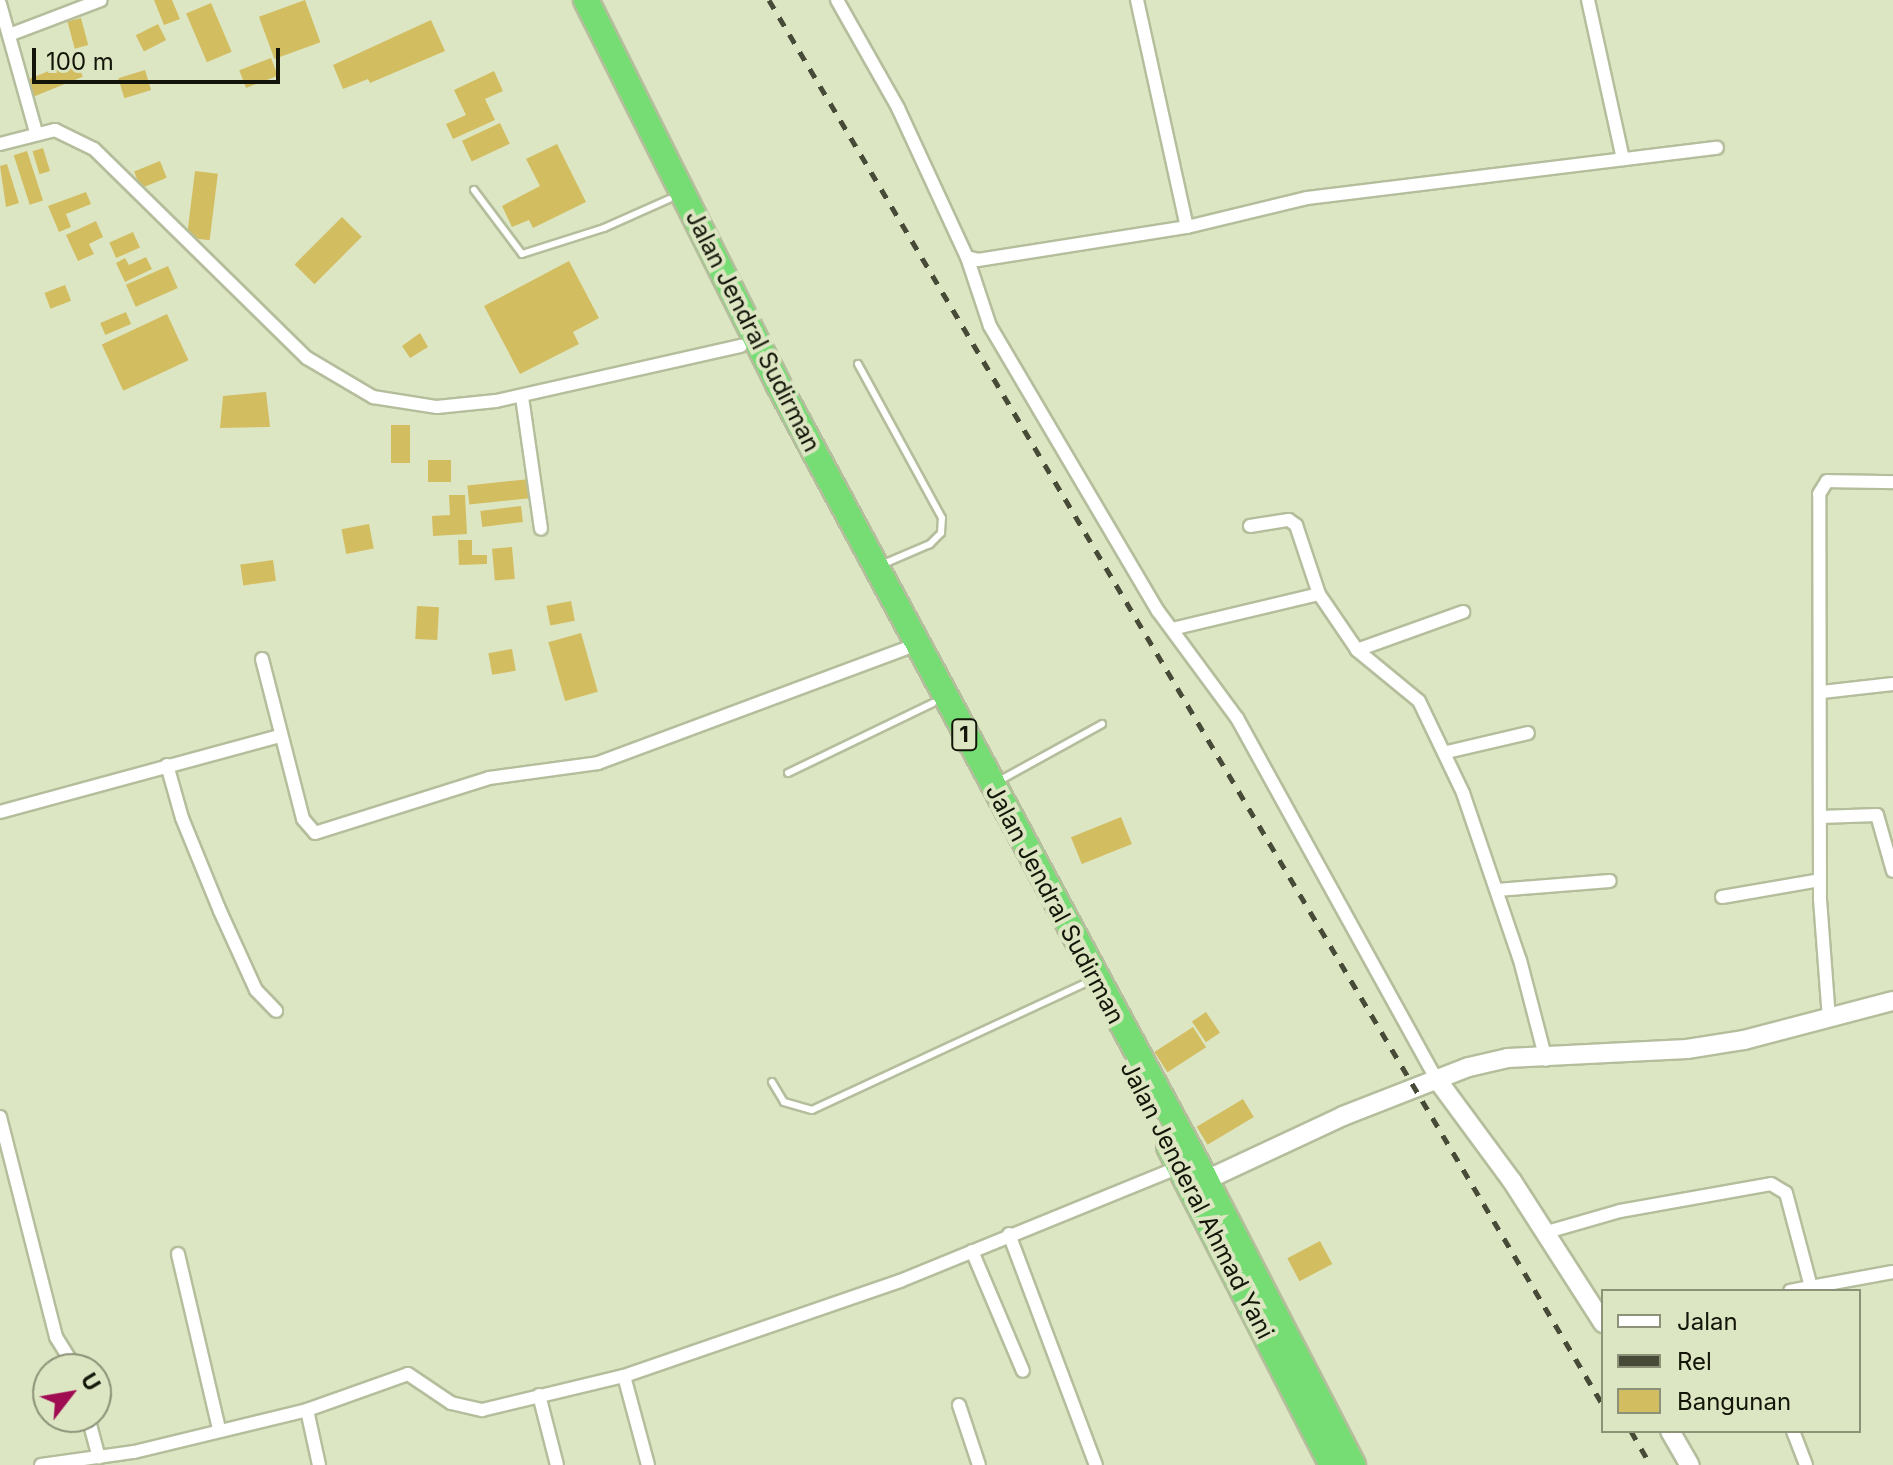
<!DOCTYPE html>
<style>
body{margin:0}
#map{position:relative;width:1893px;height:1465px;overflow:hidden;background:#dde6c3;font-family:Inter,sans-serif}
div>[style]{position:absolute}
.building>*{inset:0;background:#d3bd61;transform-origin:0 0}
.roads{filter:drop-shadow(2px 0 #b5be9c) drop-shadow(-2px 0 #b5be9c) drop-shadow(0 2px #b5be9c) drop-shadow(0 -2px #b5be9c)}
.lane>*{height:6px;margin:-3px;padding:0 3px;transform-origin:3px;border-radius:3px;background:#fff}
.street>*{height:12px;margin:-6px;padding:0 6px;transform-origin:6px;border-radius:6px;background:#fff}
.secondary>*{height:18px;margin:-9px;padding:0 9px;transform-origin:9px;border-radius:9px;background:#fff}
.highway>*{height:24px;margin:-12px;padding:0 12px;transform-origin:12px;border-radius:12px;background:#75dd73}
.rail>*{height:5px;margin-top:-2.5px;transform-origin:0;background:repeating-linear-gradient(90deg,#464a37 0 10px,transparent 0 20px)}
span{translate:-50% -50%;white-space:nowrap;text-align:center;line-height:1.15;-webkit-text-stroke:8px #dde6c3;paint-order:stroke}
.shield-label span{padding:2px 6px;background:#dde6c3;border:2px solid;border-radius:6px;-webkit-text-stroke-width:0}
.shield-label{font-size:22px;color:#121508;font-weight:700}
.street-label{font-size:24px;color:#121508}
.legend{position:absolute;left:1601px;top:1289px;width:260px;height:144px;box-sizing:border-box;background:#dde6c3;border:2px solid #8c9278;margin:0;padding:10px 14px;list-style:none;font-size:24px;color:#121508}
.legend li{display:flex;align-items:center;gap:16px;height:40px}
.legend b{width:40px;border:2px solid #8c9278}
.north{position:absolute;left:32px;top:1353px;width:80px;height:80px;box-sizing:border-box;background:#dde6c3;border:2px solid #8c9278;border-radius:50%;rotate:59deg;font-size:22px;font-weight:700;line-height:32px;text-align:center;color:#121508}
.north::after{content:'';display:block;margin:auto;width:28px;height:36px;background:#a00c52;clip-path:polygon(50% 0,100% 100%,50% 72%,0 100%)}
.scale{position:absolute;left:32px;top:48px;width:248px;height:36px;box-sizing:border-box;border:4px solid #121508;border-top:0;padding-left:10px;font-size:24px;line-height:28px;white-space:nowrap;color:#121508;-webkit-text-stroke:6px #dde6c3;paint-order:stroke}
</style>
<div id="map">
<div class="building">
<i style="clip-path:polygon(154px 0,172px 0,180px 19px,164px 25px)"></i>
<i style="left:305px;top:0;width:45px;height:49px;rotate:70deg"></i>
<i style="left:211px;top:3px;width:53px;height:27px;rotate:67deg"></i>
<i style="left:81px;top:18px;width:28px;height:14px;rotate:75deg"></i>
<i style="clip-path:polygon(431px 20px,445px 51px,370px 83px,368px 79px,343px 89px,333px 65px)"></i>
<i style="left:158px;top:24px;width:18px;height:25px;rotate:63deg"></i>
<i style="left:271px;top:58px;width:19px;height:34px;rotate:69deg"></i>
<i style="left:76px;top:60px;width:18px;height:56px;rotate:68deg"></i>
<i style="left:145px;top:70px;width:21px;height:28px;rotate:73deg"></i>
<i style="clip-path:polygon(494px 71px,503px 91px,485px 99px,495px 120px,453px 139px,446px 124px,466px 115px,454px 90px)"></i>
<i style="left:500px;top:123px;width:23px;height:42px;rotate:65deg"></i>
<i style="clip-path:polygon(557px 144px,586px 202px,533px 228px,529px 220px,512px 227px,502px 206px,540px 186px,526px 159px)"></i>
<i style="left:43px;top:148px;width:24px;height:11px;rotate:73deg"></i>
<i style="left:27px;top:151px;width:52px;height:14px;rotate:72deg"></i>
<i style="left:160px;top:161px;width:18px;height:28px;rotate:68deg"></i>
<i style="clip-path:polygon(7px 164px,19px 203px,6px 207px,0 166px)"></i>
<i style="left:195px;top:171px;width:23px;height:67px;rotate:7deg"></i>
<i style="clip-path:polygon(86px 192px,91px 204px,66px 214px,71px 227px,59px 232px,48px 206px)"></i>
<i style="left:342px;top:217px;width:28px;height:67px;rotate:45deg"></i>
<i style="clip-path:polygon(96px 221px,103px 237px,89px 244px,94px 254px,78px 261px,66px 235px)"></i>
<i style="left:133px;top:232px;width:17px;height:26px;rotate:66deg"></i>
<i style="clip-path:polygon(146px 257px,152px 269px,125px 282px,116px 263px,125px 258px,129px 265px)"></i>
<i style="clip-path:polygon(569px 261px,599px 318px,573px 332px,579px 344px,520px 374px,484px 306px)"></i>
<i style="left:168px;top:266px;width:24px;height:46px;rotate:66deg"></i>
<i style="left:65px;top:285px;width:17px;height:22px;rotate:69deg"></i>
<i style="left:126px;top:312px;width:13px;height:28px;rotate:67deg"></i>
<i style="left:167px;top:314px;width:51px;height:72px;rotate:65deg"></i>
<i style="clip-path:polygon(420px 333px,428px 347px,410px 358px,402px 346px)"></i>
<i style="clip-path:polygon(266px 392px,270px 427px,220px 428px,223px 396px)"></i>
<i style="left:391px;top:425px;width:19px;height:38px"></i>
<i style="left:428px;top:460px;width:23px;height:22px"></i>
<i style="left:530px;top:479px;width:19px;height:63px;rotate:84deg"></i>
<i style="clip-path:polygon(449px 495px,465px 495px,467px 534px,433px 536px,432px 516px,450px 515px)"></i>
<i style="left:521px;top:506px;width:16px;height:41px;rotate:83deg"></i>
<i style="left:369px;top:524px;width:25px;height:28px;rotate:79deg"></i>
<i style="clip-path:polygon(458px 540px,472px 540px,472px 555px,487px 555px,487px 564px,459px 565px)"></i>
<i style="left:512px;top:547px;width:32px;height:20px;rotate:85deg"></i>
<i style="left:273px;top:560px;width:21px;height:33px;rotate:82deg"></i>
<i style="left:571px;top:601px;width:20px;height:25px;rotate:79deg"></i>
<i style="left:417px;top:606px;width:22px;height:33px;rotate:3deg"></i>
<i style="left:581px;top:633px;width:61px;height:34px;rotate:74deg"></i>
<i style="left:512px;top:649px;width:22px;height:24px;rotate:80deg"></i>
<i style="left:1121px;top:817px;width:29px;height:54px;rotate:68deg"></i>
<i style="left:1206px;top:1012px;width:25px;height:17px;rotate:56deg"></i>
<i style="left:1193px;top:1027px;width:24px;height:46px;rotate:57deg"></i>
<i style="left:1243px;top:1099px;width:21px;height:54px;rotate:59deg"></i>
<i style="left:1320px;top:1241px;width:26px;height:37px;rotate:62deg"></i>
</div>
<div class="roads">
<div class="lane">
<i style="left:474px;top:190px;width:80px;rotate:53.1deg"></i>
<i style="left:522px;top:254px;width:86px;rotate:-17.6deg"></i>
<i style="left:604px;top:228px;width:71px;rotate:-24deg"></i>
<i style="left:858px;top:364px;width:175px;rotate:61.4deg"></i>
<i style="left:942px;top:518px;width:15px;rotate:94deg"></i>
<i style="left:941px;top:533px;width:16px;rotate:135deg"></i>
<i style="left:930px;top:544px;width:53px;rotate:156.8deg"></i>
<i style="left:788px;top:773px;width:161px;rotate:-25.8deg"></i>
<i style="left:997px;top:782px;width:120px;rotate:-28.9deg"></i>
<i style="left:772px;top:1082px;width:23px;rotate:59deg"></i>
<i style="left:784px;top:1102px;width:29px;rotate:16deg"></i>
<i style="left:812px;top:1110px;width:299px;rotate:-24.9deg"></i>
</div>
<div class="street">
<i style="left:837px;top:0;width:124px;rotate:60.5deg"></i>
<i style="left:898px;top:108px;width:164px;rotate:65.2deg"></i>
<i style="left:967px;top:257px;width:73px;rotate:71.6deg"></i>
<i style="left:990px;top:326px;width:331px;rotate:59.5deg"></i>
<i style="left:1158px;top:611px;width:133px;rotate:53.6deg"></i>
<i style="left:1237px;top:718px;width:411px;rotate:61.1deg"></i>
<i style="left:1137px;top:0;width:232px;rotate:77.6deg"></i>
<i style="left:1187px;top:227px;width:123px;rotate:-13.6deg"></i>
<i style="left:1307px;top:198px;width:413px;rotate:-7deg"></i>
<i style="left:1588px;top:0;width:163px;rotate:77.6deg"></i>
<i style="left:0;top:4px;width:133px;rotate:74.3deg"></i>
<i style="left:9px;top:35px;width:98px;rotate:-20.8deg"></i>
<i style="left:0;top:144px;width:57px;rotate:-14.3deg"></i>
<i style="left:55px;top:130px;width:43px;rotate:26deg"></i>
<i style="left:94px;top:149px;width:298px;rotate:44.5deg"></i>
<i style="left:307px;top:358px;width:77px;rotate:30.6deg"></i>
<i style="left:373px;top:397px;width:65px;rotate:8.9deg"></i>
<i style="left:437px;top:407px;width:59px;rotate:-5.8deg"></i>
<i style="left:496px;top:401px;width:251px;rotate:-12.7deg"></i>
<i style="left:967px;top:257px;width:11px;rotate:15deg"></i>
<i style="left:978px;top:260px;width:212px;rotate:-9deg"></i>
<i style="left:522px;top:397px;width:133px;rotate:81.8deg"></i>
<i style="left:1250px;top:526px;width:39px;rotate:-9deg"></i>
<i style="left:1289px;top:520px;width:9px;rotate:36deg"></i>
<i style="left:1296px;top:525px;width:73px;rotate:71.6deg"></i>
<i style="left:1172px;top:629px;width:151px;rotate:-13.4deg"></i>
<i style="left:1319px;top:594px;width:68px;rotate:55.8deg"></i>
<i style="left:1357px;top:650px;width:80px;rotate:39.4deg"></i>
<i style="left:1419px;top:701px;width:102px;rotate:64.4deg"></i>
<i style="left:1463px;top:793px;width:176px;rotate:71.2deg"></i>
<i style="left:1520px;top:960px;width:103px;rotate:75.4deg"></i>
<i style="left:1357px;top:650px;width:113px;rotate:-19.7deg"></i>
<i style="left:262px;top:659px;width:165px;rotate:75.6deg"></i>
<i style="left:303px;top:819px;width:18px;rotate:49deg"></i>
<i style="left:315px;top:833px;width:182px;rotate:-17.5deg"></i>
<i style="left:489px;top:778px;width:110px;rotate:-7.8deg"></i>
<i style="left:598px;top:763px;width:327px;rotate:-20.4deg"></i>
<i style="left:1822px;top:692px;width:71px;rotate:-6.4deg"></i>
<i style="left:1447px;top:752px;width:83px;rotate:-13.2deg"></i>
<i style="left:167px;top:765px;width:55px;rotate:74.2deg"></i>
<i style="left:182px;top:818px;width:100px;rotate:67.8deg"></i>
<i style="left:220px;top:911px;width:87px;rotate:65.5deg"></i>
<i style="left:256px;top:990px;width:29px;rotate:46deg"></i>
<i style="left:0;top:812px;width:289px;rotate:-15.2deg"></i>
<i style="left:1820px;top:817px;width:57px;rotate:-2deg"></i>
<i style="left:1877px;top:815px;width:58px;rotate:74.1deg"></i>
<i style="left:1497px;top:890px;width:113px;rotate:-4.6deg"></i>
<i style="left:1722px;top:897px;width:99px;rotate:-9.8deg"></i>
<i style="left:1829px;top:1019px;width:121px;rotate:-94.3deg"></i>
<i style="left:1820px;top:898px;width:404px;rotate:-90.1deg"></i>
<i style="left:1819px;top:494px;width:15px;rotate:-58deg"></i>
<i style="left:1827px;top:481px;width:66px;rotate:0.9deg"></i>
<i style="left:0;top:1117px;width:227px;rotate:75.7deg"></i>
<i style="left:56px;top:1337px;width:38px;rotate:58deg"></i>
<i style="left:1547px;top:1232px;width:76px;rotate:-16deg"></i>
<i style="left:1620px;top:1211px;width:153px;rotate:-10.1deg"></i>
<i style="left:1771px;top:1184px;width:17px;rotate:31deg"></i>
<i style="left:1786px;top:1193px;width:97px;rotate:75.1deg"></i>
<i style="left:1811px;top:1287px;width:83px;rotate:-10.4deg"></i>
<i style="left:1009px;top:1234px;width:247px;rotate:69.4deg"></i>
<i style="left:972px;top:1251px;width:130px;rotate:67deg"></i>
<i style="left:178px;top:1254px;width:180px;rotate:76.8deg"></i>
<i style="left:1790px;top:1291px;width:21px;rotate:-11deg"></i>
<i style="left:624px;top:1376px;width:92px;rotate:74.9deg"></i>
<i style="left:539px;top:1395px;width:72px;rotate:75.6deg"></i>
<i style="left:959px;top:1405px;width:63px;rotate:71.6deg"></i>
<i style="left:307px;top:1410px;width:56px;rotate:77.7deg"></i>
<i style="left:88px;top:1417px;width:42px;rotate:75deg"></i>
<i style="left:1793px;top:1431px;width:36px;rotate:69deg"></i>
<i style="left:41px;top:1465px;width:94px;rotate:-8deg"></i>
<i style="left:134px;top:1452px;width:178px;rotate:-13.6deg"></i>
<i style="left:307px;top:1410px;width:107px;rotate:-19.6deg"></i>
<i style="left:408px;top:1374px;width:52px;rotate:34deg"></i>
<i style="left:451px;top:1403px;width:32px;rotate:13deg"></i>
<i style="left:482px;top:1410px;width:146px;rotate:-13.5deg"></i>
<i style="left:624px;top:1376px;width:292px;rotate:-19deg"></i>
<i style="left:900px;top:1281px;width:302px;rotate:-22.2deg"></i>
</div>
<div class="secondary">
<i style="left:1436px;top:1078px;width:128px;rotate:53.6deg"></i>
<i style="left:1512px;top:1181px;width:169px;rotate:57.3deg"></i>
<i style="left:1206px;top:1180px;width:151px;rotate:-25deg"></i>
<i style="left:1343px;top:1116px;width:135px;rotate:-21.3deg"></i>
<i style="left:1469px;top:1067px;width:40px;rotate:-13deg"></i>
<i style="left:1508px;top:1058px;width:179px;rotate:-2.9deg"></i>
<i style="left:1687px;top:1049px;width:58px;rotate:-9deg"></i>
<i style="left:1744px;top:1040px;width:154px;rotate:-14.7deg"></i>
<i style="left:1670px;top:1431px;width:39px;rotate:60deg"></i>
</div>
<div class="highway">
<i style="left:586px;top:0;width:429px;rotate:63.4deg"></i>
<i style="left:778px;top:384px;width:904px;rotate:61.73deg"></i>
<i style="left:1206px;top:1180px;width:321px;rotate:62.7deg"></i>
<i style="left:1169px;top:1147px;width:357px;rotate:62.9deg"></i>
</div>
</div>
<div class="rail">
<i style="left:769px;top:0;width:1634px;rotate:59.31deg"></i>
<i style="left:1631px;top:1431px;width:39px;rotate:60deg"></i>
</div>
<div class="shield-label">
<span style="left:964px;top:735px">1</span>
</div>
<div class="street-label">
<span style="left:753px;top:331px;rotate:63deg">Jalan Jendral Sudirman</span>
<span style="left:1055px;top:904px;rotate:62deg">Jalan Jendral Sudirman</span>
<span style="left:1197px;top:1200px;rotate:63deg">Jalan Jenderal Ahmad Yani</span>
</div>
<ul class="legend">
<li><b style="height:10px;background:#fff"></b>Jalan</li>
<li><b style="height:10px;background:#464a37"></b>Rel</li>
<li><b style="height:22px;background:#d3bd61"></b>Bangunan</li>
</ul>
<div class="north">U</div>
<div class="scale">100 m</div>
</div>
